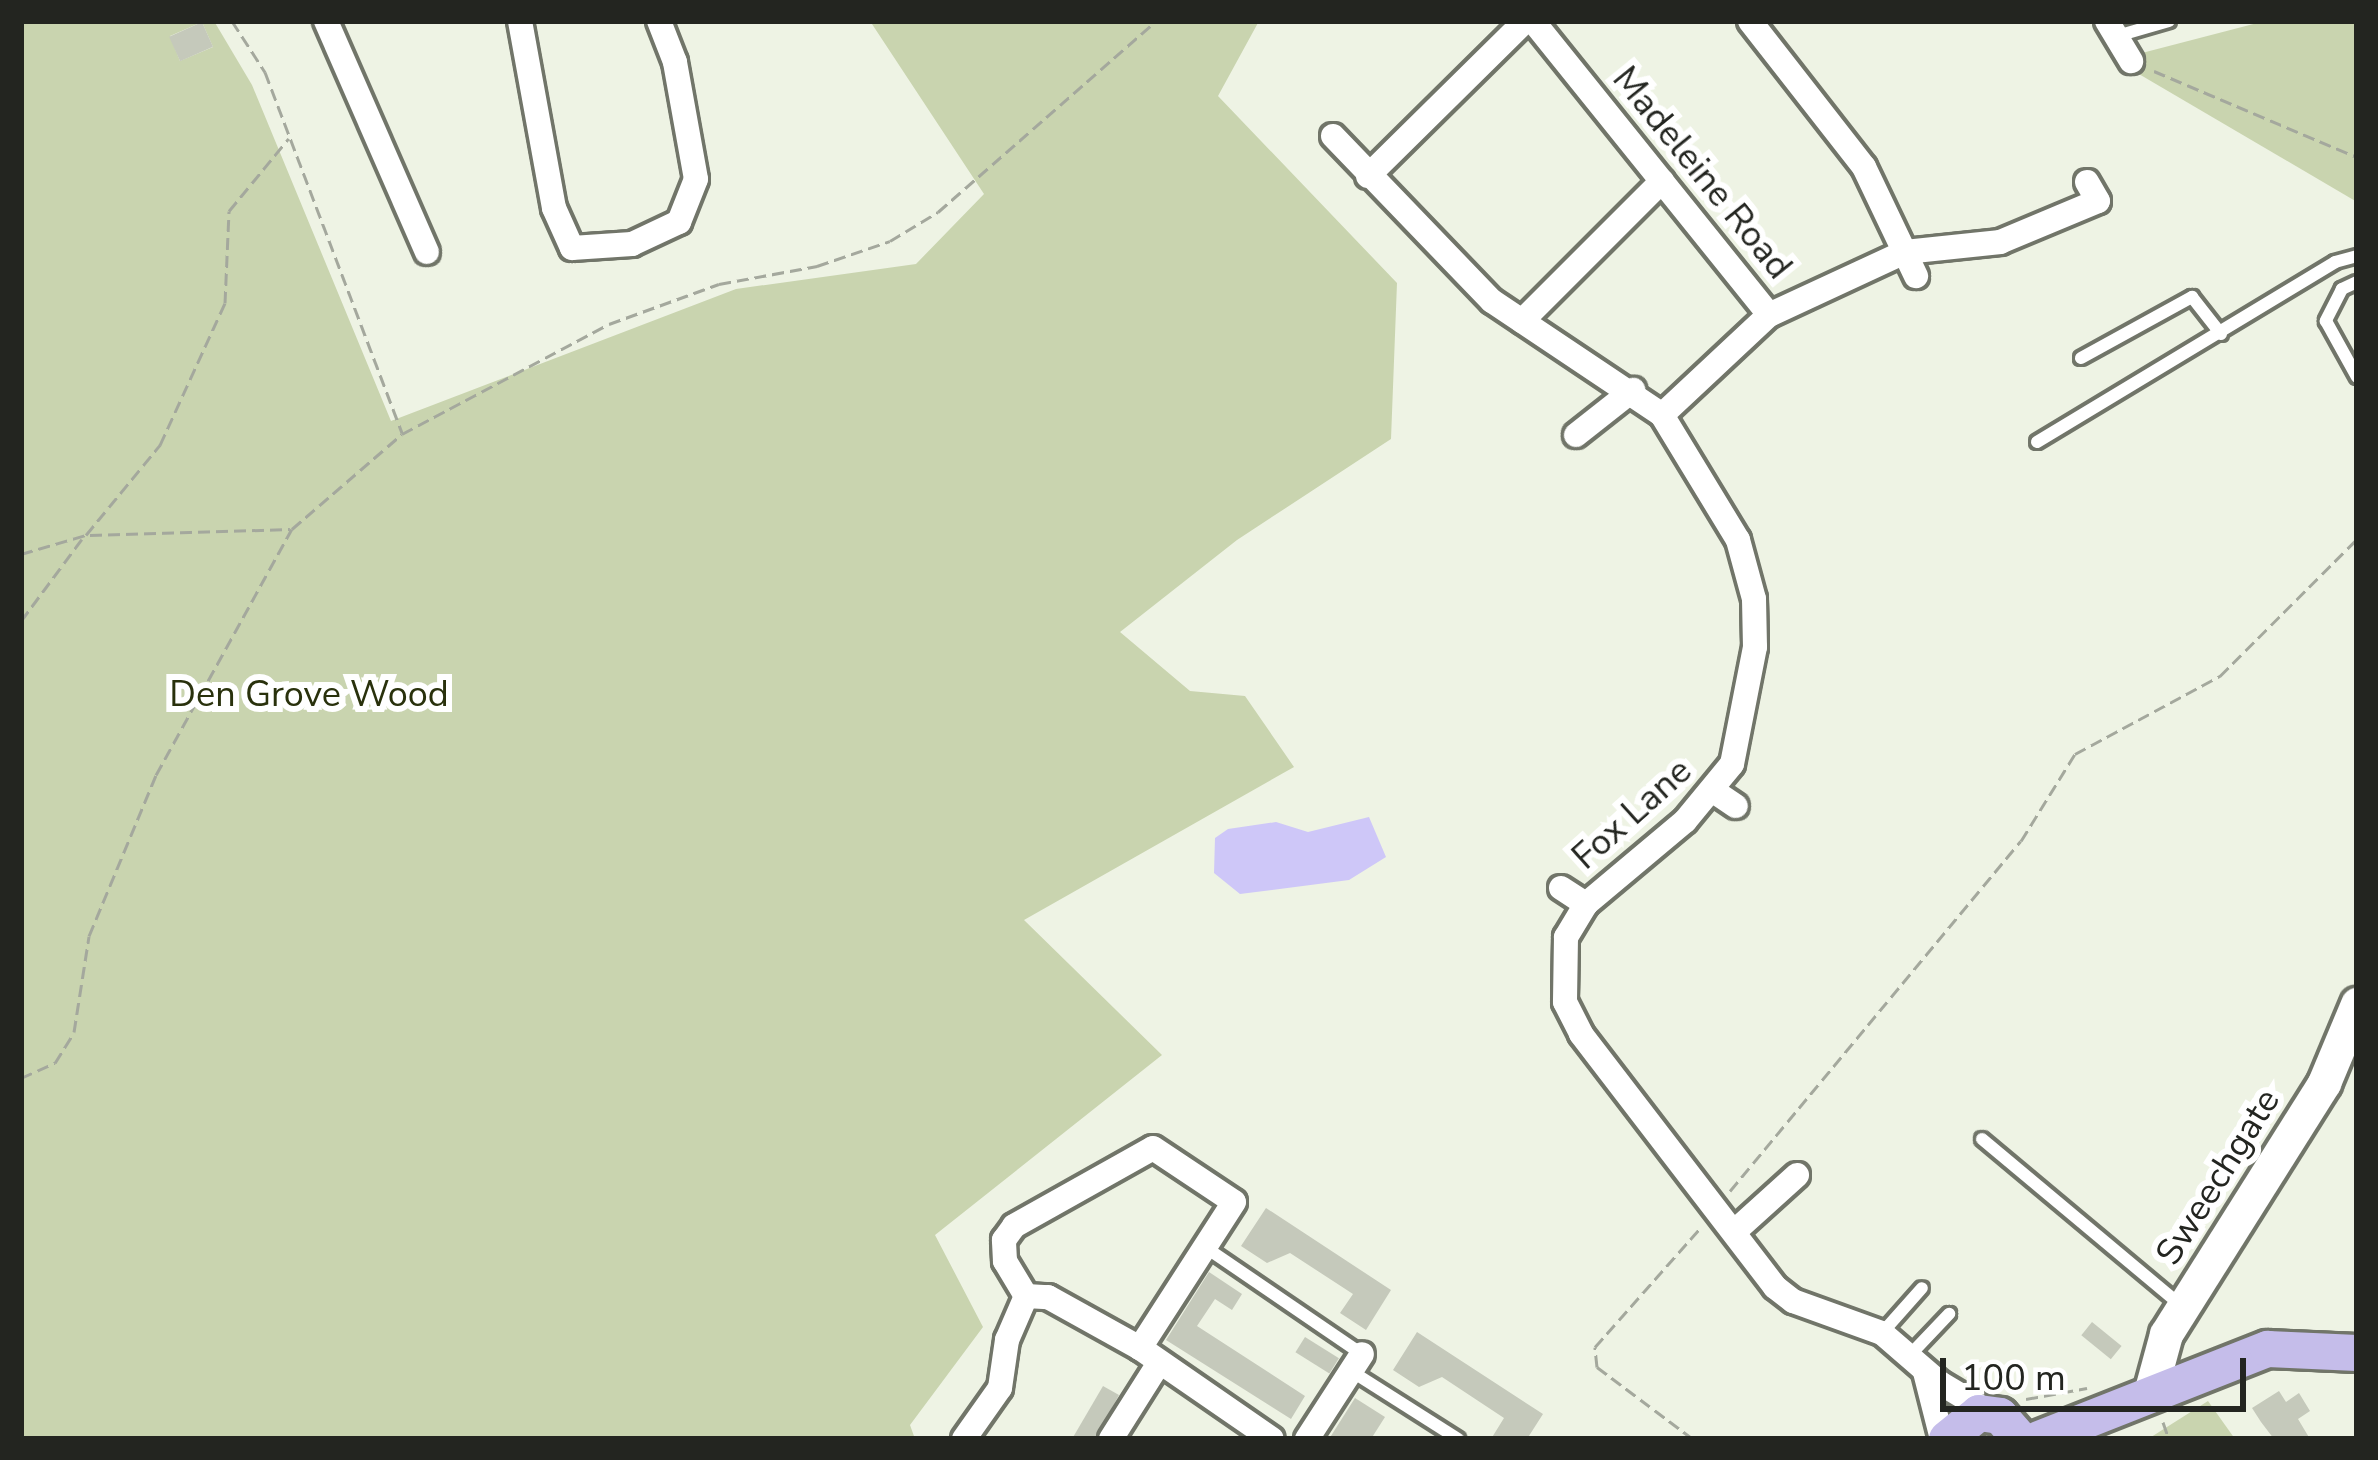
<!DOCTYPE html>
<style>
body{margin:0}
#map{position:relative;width:2378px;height:1460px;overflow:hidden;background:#eef3e4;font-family:"Nunito Sans",sans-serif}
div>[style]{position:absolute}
.green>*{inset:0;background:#c9d4af}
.water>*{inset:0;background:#cec7f8}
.building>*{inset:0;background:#c5c9bb;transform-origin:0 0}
.path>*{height:3px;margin-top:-1.5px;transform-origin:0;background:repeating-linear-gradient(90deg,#a4a89d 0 12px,transparent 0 18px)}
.roads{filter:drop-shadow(3px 0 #717569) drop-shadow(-3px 0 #717569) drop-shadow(0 3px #717569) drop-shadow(0 -3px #717569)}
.lane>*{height:12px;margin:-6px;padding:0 6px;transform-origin:6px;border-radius:6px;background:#fff}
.street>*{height:24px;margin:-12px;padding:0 12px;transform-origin:12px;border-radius:12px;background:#fff}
.secondary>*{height:33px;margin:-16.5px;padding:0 16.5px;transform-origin:16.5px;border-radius:16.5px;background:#fff}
.primary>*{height:36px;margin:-18px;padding:0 18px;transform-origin:18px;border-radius:18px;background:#c5bdea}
span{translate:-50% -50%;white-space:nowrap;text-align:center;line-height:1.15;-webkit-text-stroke:12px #fff;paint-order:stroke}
.street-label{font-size:36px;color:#232520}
.park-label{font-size:36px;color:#29310c}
.frame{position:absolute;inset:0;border:24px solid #232520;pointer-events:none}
.scale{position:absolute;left:1940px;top:1358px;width:306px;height:54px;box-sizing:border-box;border:6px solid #232520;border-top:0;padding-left:15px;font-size:36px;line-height:42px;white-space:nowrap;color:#232520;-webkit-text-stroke:9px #fff;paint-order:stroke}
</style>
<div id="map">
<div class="green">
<i style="clip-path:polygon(evenodd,21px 21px,214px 21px,252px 85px,391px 421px,736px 289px,916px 264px,984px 194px,870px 21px,1259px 21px,1218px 96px,1397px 283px,1391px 439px,1237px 540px,1120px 632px,1190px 691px,1245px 696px,1294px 767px,1024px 920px,1162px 1055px,935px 1235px,983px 1327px,910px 1425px,915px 1439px,21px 1439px,21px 21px,202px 22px,213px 47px,180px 61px,170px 36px,202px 22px)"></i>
<i style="clip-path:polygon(2265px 21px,2357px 21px,2357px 202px,2115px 60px)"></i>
<i style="clip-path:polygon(2208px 1401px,2235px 1439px,2148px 1439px)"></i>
</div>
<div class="water">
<i style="clip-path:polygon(1369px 817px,1386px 857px,1349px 880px,1240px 894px,1214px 873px,1215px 838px,1228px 829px,1276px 822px,1308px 832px)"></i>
</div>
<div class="building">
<i style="left:202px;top:22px;width:27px;height:36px;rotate:66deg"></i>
<i style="clip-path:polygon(1266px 1208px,1391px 1290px,1366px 1330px,1340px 1313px,1353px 1294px,1290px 1253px,1267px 1263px,1241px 1246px)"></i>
<i style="clip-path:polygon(1209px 1272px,1242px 1294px,1232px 1310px,1215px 1299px,1197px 1326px,1305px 1396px,1291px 1419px,1166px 1340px)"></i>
<i style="left:2092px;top:1322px;width:38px;height:17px;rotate:39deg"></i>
<i style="clip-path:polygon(1417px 1332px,1543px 1414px,1527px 1439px,1491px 1439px,1504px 1418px,1442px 1377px,1419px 1387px,1393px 1370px)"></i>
<i style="left:1305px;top:1337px;width:40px;height:18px;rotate:32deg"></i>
<i style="clip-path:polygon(1103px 1386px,1119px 1395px,1095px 1439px,1072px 1439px)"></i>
<i style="clip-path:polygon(2279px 1391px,2286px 1402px,2299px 1393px,2310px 1411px,2298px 1419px,2310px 1439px,2274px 1439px,2261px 1422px,2252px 1408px)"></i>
<i style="clip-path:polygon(1355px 1398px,1385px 1417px,1371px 1439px,1329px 1439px)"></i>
</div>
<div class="path">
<i style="left:232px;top:21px;width:61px;rotate:57.1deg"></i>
<i style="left:265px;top:72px;width:386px;rotate:69.2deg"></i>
<i style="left:2154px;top:71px;width:220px;rotate:23deg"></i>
<i style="left:90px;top:535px;width:200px;rotate:-1.7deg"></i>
<i style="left:21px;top:554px;width:68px;rotate:-16.3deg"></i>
<i style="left:86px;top:535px;width:117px;rotate:-50.6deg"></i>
<i style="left:160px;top:445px;width:156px;rotate:-65.4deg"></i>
<i style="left:225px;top:303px;width:92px;rotate:-87.5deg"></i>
<i style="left:229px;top:211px;width:94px;rotate:-50.6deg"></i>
<i style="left:21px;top:621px;width:102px;rotate:-53.4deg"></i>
<i style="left:21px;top:1078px;width:37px;rotate:-24deg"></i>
<i style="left:55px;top:1063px;width:36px;rotate:-58deg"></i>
<i style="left:74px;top:1032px;width:97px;rotate:-81.1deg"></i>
<i style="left:89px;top:936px;width:174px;rotate:-67.4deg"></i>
<i style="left:156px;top:775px;width:281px;rotate:-61.1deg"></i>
<i style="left:292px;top:529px;width:145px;rotate:-40.8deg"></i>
<i style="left:402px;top:434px;width:234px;rotate:-28deg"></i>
<i style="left:609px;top:324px;width:117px;rotate:-20deg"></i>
<i style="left:719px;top:284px;width:100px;rotate:-10.4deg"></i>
<i style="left:817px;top:266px;width:77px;rotate:-18.9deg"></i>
<i style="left:890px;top:241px;width:56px;rotate:-31.1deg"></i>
<i style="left:938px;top:212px;width:290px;rotate:-41.2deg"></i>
<i style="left:1730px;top:1191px;width:455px;rotate:-50.3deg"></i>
<i style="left:2021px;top:841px;width:102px;rotate:-58.2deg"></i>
<i style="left:2075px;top:754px;width:165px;rotate:-28.3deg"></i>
<i style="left:2220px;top:676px;width:194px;rotate:-45deg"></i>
<i style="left:2026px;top:1399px;width:62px;rotate:-10.2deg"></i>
<i style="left:2163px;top:1422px;width:18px;rotate:71deg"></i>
<i style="left:1693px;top:1439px;width:120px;rotate:-143.1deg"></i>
<i style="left:1597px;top:1367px;width:20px;rotate:-96deg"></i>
<i style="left:1595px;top:1347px;width:162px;rotate:-48.5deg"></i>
</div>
<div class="roads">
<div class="lane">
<i style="left:2117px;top:36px;width:54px;rotate:-16.1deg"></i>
<i style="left:2357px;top:282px;width:17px;rotate:155deg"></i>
<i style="left:2342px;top:289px;width:36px;rotate:117deg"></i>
<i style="left:2326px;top:321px;width:64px;rotate:61deg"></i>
<i style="left:2081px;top:358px;width:127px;rotate:-28.8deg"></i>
<i style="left:2192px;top:297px;width:47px;rotate:51.9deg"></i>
<i style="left:2037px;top:442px;width:348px;rotate:-31.1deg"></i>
<i style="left:2335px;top:262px;width:23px;rotate:-15deg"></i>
<i style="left:1982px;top:1139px;width:261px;rotate:39.9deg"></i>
<i style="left:1205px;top:1247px;width:190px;rotate:34.3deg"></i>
<i style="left:1882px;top:1333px;width:60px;rotate:-48.4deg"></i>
<i style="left:1910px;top:1355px;width:57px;rotate:-46.4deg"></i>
<i style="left:1351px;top:1371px;width:127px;rotate:32.4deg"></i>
</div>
<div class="street">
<i style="left:326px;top:21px;width:252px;rotate:66.4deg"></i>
<i style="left:520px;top:21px;width:190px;rotate:79.7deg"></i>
<i style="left:554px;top:208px;width:44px;rotate:65.8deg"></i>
<i style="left:572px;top:248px;width:60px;rotate:-3.8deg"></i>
<i style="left:632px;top:244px;width:52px;rotate:-25.1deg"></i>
<i style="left:679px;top:222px;width:46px;rotate:-68.4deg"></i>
<i style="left:696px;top:179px;width:119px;rotate:-100.2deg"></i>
<i style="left:675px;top:62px;width:44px;rotate:-111.3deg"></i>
<i style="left:1533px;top:21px;width:377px;rotate:51.2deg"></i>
<i style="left:1750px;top:21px;width:185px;rotate:52deg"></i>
<i style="left:1864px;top:167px;width:121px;rotate:64.5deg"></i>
<i style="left:2107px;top:21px;width:47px;rotate:59deg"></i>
<i style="left:1333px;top:136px;width:229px;rotate:46.1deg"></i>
<i style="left:1492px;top:301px;width:205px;rotate:33.8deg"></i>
<i style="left:1662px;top:415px;width:146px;rotate:58.7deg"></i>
<i style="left:1738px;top:540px;width:61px;rotate:74.8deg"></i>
<i style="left:1754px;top:599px;width:48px;rotate:88.8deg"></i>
<i style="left:1755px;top:647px;width:119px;rotate:101.1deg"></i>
<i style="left:1732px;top:764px;width:74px;rotate:129.5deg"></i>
<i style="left:1685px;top:821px;width:129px;rotate:140deg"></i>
<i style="left:1586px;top:904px;width:39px;rotate:121deg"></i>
<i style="left:1566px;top:937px;width:65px;rotate:90.9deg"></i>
<i style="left:1565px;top:1002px;width:36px;rotate:63deg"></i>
<i style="left:1581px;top:1034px;width:319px;rotate:52.5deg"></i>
<i style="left:1775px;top:1287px;width:23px;rotate:38deg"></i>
<i style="left:1793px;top:1301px;width:95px;rotate:19.8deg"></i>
<i style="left:1882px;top:1333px;width:77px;rotate:40.8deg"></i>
<i style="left:1940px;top:1383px;width:61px;rotate:30.8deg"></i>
<i style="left:1368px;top:176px;width:221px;rotate:-44.6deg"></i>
<i style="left:1522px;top:321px;width:198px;rotate:-45deg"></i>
<i style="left:1662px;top:415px;width:146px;rotate:-43.1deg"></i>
<i style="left:1769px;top:315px;width:150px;rotate:-24.9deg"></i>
<i style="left:1905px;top:252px;width:96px;rotate:-6deg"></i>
<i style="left:2000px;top:242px;width:106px;rotate:-22.7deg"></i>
<i style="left:2098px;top:201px;width:22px;rotate:-120deg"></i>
<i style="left:1576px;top:435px;width:73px;rotate:-38.3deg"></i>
<i style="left:1715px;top:792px;width:25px;rotate:34deg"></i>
<i style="left:1561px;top:888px;width:30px;rotate:33deg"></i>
<i style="left:1734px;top:1232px;width:85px;rotate:-42.1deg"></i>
<i style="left:1026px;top:1296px;width:41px;rotate:-121deg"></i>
<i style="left:1005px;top:1261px;width:21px;rotate:-93deg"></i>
<i style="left:1004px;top:1240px;width:17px;rotate:-54deg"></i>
<i style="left:1014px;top:1226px;width:159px;rotate:-29.3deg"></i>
<i style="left:1153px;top:1148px;width:97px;rotate:33.7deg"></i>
<i style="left:1234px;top:1202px;width:174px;rotate:122.8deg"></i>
<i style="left:1026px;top:1296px;width:22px;rotate:3deg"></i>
<i style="left:1048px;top:1297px;width:105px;rotate:29deg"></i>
<i style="left:1140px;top:1348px;width:160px;rotate:34.6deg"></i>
<i style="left:1925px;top:1372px;width:69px;rotate:75.8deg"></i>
<i style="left:964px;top:1439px;width:62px;rotate:-54.8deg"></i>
<i style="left:1000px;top:1388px;width:49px;rotate:-81.7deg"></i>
<i style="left:1007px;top:1340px;width:48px;rotate:-66.6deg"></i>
<i style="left:1111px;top:1439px;width:90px;rotate:-57.7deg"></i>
<i style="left:1307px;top:1439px;width:101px;rotate:-57.1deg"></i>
</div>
<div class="secondary">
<i style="left:2150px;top:1393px;width:61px;rotate:-74.8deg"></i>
<i style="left:2166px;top:1334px;width:297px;rotate:-57.8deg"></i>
<i style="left:2324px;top:1083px;width:86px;rotate:-67.3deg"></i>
</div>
<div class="primary">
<i style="left:1947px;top:1439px;width:41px;rotate:-39.1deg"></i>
<i style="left:1979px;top:1413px;width:21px;rotate:8deg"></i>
<i style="left:2000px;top:1416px;width:30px;rotate:49deg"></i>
<i style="left:2039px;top:1439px;width:246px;rotate:-21.5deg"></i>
<i style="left:2268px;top:1349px;width:89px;rotate:2.6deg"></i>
</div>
</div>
<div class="street-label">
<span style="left:1702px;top:173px;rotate:51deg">Madeleine Road</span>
<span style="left:1632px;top:814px;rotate:-42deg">Fox Lane</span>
<span style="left:2218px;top:1177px;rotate:-58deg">Sweechgate</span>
</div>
<div class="park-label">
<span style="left:309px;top:695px">Den Grove Wood</span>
</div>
<div class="frame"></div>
<div class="scale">100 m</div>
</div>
